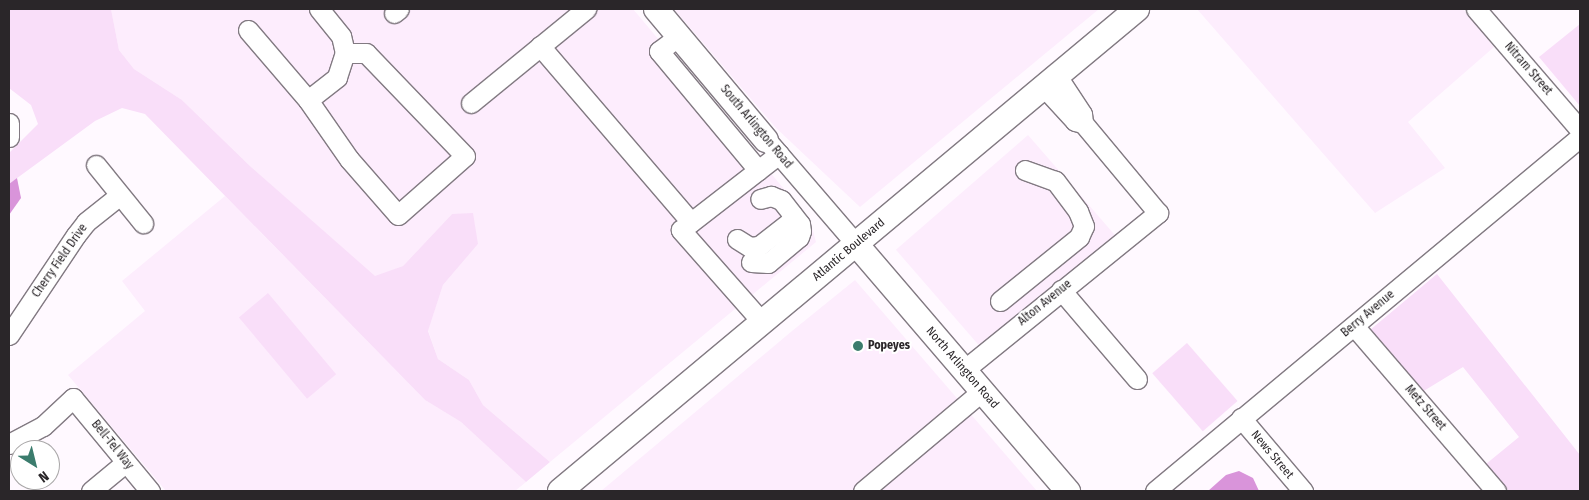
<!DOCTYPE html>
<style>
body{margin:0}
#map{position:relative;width:1589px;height:500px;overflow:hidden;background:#fff9ff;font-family:"Fira Sans Condensed",sans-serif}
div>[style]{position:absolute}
.built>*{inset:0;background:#fdedfd;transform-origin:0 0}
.green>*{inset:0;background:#f9def9;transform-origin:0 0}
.water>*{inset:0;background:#d994da}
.roads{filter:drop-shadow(1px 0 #827a82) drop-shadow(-1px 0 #827a82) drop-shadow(0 1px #827a82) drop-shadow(0 -1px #827a82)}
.minor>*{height:19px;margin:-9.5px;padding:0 9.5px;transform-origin:9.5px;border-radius:9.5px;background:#fff}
.major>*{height:24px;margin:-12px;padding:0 12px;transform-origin:12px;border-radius:12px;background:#fff}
.dots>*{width:14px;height:14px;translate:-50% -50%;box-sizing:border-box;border:2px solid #fff;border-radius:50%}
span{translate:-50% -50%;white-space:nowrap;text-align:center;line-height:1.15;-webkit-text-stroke:4px #fff;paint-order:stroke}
.street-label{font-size:12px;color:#2a2629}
.poi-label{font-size:12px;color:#2a2629;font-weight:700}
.left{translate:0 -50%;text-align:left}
.frame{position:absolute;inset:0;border:10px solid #2a2629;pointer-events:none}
.north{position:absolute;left:10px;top:440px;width:50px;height:50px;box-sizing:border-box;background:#fff;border:1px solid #aaa8a9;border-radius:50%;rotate:144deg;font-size:14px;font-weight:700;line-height:20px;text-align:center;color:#2a2629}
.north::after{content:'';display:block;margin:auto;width:18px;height:22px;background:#3b7c6d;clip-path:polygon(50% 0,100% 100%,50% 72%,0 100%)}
</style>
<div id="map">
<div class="built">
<i style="clip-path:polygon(111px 9px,633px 9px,810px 220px,816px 242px,550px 462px,483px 405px,469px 380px,438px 359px,428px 330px,443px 285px,478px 244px,452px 214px,403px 266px,375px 277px,250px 166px,182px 100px,134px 69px,119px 50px)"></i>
<i style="clip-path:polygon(674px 9px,1099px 9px,860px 207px,775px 127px)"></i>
<i style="clip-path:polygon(1197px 9px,1463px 9px,1494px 47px,1408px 122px,1445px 168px,1375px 213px)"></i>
<i style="left:1028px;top:135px;width:133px;height:175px;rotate:49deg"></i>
<i style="clip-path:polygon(225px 196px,425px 400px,461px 422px,526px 482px,515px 491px,166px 491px,68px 375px,145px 311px,122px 281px)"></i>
<i style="clip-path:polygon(855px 280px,1037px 491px,601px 491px,792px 331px)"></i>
</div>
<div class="green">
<i style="clip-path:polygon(9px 9px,111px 9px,119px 50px,134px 69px,182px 100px,250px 166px,375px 276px,403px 266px,452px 214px,473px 213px,478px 244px,443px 285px,428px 331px,438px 359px,469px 380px,483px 405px,550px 462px,526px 482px,461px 422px,425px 400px,145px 114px,122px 108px,95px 121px,9px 184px,9px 153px,38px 124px,31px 105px,9px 88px)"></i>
<i style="clip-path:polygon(1580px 24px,1580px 106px,1539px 57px)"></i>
<i style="clip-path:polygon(1437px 274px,1580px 455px,1580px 491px,1509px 491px,1486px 464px,1519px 437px,1463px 367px,1422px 392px,1370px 330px)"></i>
<i style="left:268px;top:293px;width:106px;height:38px;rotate:50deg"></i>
<i style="left:1187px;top:343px;width:77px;height:46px;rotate:49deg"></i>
</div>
<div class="water">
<i style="clip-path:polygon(17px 178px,21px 198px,9px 215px,9px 184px)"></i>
<i style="clip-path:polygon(1239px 471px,1253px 478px,1259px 491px,1208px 491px,1226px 475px)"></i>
</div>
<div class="roads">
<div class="minor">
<i style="left:1476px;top:9px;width:160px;rotate:49.3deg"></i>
<i style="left:394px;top:13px;width:6px;rotate:-39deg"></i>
<i style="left:248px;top:30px;width:92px;rotate:49.4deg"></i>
<i style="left:308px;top:100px;width:37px;rotate:-38deg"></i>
<i style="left:337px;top:77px;width:25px;rotate:-72deg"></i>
<i style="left:345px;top:53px;width:17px;rotate:-103deg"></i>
<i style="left:341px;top:36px;width:35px;rotate:-129deg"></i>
<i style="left:679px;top:36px;width:25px;rotate:143deg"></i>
<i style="left:659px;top:51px;width:155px;rotate:50.2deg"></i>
<i style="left:540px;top:46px;width:232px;rotate:49.4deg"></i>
<i style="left:1044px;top:87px;width:46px;rotate:47.6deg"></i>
<i style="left:1075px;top:121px;width:8px;rotate:14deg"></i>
<i style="left:1083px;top:123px;width:9px;rotate:-96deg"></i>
<i style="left:1082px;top:114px;width:45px;rotate:-123.3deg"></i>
<i style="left:308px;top:100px;width:72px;rotate:55.2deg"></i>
<i style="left:349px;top:159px;width:74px;rotate:48.8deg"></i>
<i style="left:398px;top:215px;width:89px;rotate:-41.4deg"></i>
<i style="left:465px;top:156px;width:143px;rotate:-133.9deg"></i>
<i style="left:366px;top:53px;width:21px;rotate:180deg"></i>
<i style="left:471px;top:103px;width:149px;rotate:-39.3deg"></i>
<i style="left:9px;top:123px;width:14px;rotate:90deg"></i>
<i style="left:770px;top:144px;width:132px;rotate:49.3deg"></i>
<i style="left:96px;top:165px;width:75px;rotate:51deg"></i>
<i style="left:737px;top:239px;width:15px;rotate:32deg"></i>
<i style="left:750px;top:247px;width:9px;rotate:-6deg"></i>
<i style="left:759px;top:246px;width:39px;rotate:-38deg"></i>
<i style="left:790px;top:222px;width:8px;rotate:-76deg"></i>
<i style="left:751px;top:262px;width:17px;rotate:3deg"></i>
<i style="left:768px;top:263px;width:40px;rotate:-40deg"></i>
<i style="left:799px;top:237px;width:6px;rotate:-72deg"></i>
<i style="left:801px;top:231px;width:7px;rotate:-98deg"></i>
<i style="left:800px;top:224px;width:31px;rotate:-128deg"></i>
<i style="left:781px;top:200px;width:11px;rotate:-158deg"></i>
<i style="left:771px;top:196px;width:11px;rotate:165deg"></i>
<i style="left:1061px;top:290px;width:117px;rotate:49.5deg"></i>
<i style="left:1000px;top:301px;width:102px;rotate:-39deg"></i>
<i style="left:1079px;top:237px;width:12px;rotate:-66deg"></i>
<i style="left:1084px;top:226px;width:16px;rotate:-112deg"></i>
<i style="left:1078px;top:211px;width:38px;rotate:-127deg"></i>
<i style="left:1055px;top:181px;width:32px;rotate:-160deg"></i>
<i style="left:762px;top:322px;width:123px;rotate:-131.4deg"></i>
<i style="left:681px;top:230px;width:124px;rotate:-37.8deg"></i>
<i style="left:1354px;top:326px;width:218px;rotate:49.3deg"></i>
<i style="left:9px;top:335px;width:120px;rotate:-56.2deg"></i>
<i style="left:76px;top:235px;width:16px;rotate:-52deg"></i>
<i style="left:86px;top:222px;width:43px;rotate:-38.5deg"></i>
<i style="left:964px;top:370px;width:250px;rotate:-39deg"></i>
<i style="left:1158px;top:213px;width:117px;rotate:-129.8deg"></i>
<i style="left:1241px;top:418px;width:96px;rotate:49.7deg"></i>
<i style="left:9px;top:444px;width:38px;rotate:-28deg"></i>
<i style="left:43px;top:426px;width:41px;rotate:-43deg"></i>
<i style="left:73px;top:398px;width:121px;rotate:50.4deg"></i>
<i style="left:91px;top:491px;width:45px;rotate:-39.6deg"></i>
<i style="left:863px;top:491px;width:155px;rotate:-40deg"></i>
<i style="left:1155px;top:491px;width:553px;rotate:-39.79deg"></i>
</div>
<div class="major">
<i style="left:656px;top:9px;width:171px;rotate:50deg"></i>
<i style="left:856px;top:244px;width:326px;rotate:49.4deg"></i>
<i style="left:560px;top:491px;width:752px;rotate:-39.87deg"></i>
</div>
</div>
<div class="dots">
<i style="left:858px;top:346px;background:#3b7c6d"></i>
</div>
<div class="street-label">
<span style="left:1528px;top:69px;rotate:49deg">Nitram Street</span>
<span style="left:756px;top:127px;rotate:50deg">South Arlington Road</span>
<span style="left:849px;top:250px;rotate:-40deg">Atlantic Boulevard</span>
<span style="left:60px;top:261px;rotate:-55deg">Cherry Field Drive</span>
<span style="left:1045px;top:303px;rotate:-39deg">Alton Avenue</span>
<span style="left:1368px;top:314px;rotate:-40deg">Berry Avenue</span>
<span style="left:962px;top:368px;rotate:49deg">North Arlington Road</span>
<span style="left:1425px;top:408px;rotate:49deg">Metz Street</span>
<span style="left:112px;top:445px;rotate:51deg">Bell-Tel Way</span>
<span style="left:1272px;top:455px;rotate:50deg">News Street</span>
</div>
<div class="poi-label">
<span class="left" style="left:868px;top:346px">Popeyes</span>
</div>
<div class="frame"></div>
<div class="north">N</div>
</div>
